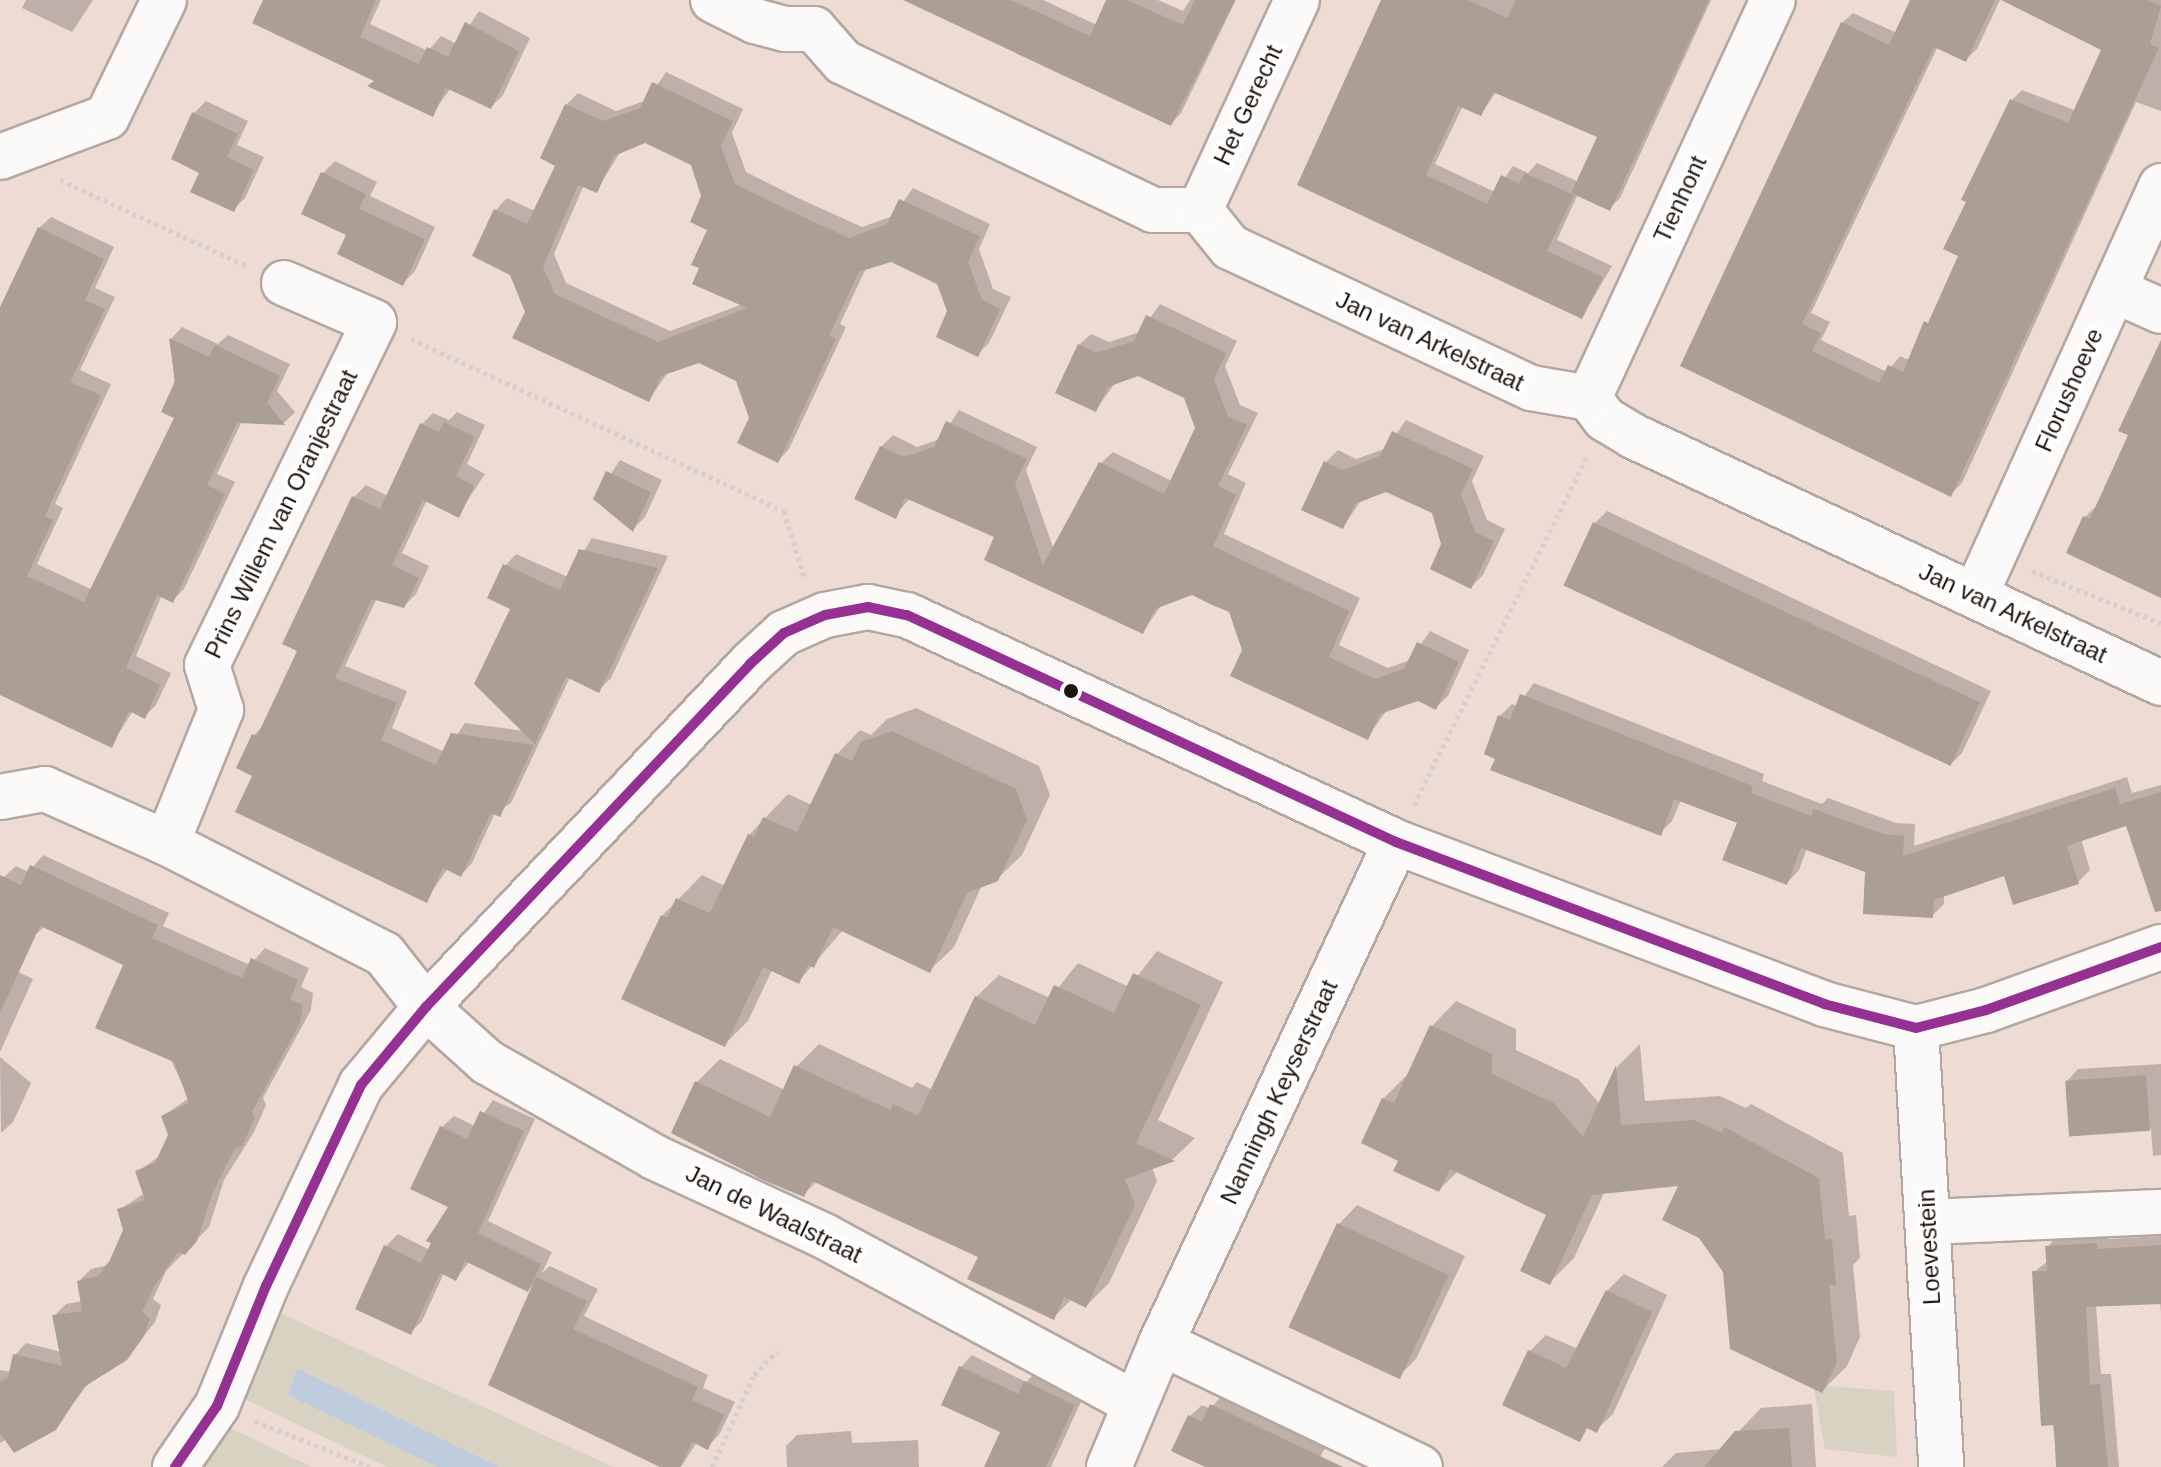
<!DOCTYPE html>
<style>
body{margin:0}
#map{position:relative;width:2161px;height:1467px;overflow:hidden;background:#eedcd4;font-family:Helvetica,sans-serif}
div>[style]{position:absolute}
.green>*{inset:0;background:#d7d2c2}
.water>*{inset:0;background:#beccde}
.shadow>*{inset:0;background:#0003}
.building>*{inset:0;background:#ab9e95;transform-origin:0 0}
.path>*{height:5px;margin-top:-2.5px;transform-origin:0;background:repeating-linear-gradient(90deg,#d5d0cd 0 4px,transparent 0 8px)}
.roads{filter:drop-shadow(2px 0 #b4a7a1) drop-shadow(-2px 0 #b4a7a1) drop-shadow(0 2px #b4a7a1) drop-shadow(0 -2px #b4a7a1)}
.minor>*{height:44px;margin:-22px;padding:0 22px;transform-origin:22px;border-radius:22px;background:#fcfaf9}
.bus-1>*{height:10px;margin:-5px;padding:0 5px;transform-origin:5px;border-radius:5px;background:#953192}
.dots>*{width:22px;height:22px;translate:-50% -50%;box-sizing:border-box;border:4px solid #fff;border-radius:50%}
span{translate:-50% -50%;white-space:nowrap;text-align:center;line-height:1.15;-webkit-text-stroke:8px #fff;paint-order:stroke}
.street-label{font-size:24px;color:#1f150f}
</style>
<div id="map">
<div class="green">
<i style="clip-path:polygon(276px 1311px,613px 1467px,387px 1467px,240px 1397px)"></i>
<i style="clip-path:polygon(1813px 1385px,1894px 1391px,1897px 1457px,1825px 1449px)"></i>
<i style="clip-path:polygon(224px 1425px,312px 1467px,189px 1467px)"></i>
</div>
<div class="water">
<i style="clip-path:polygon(297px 1369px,298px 1369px,499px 1467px,438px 1467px,288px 1395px)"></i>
</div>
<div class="shadow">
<i style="clip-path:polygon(26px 0,93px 0,72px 32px,22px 8px)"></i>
<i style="clip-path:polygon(265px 0,381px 0,370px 24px,428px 51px,441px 36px,457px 44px,479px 11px,530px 38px,503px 95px,491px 107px,451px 88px,432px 114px)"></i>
<i style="clip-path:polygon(911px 0,1043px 0,1097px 25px,1109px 0,1158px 0,1183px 11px,1190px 0,1236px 0,1181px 113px,1171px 124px)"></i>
<i style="clip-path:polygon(evenodd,1384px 0,1711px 0,1620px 198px,1609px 209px,1578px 194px,1557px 240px,1612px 266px,1582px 317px,1299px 184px,1384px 0,1497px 91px,1600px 136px,1579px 182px,1537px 163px,1528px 173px,1513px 166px,1495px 192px,1435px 164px,1463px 106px,1481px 114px,1497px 91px)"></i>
<i style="clip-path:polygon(1912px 0,2000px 0,1977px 49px,1966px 59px,1938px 46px,1811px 313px,1830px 322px,1821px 340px,1887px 372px,1900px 356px,1911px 361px,1961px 255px,2012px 100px,2022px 90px,2074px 110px,2104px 49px,2005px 0,2161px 0,2161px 111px,2136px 102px,1962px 483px,1951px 494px,1683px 365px,1842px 23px,1853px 13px,1897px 33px)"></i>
<i style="clip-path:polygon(evenodd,666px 72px,743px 109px,732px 133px,746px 172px,796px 197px,862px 227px,893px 216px,913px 188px,990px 224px,979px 249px,993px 289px,1011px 297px,989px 343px,977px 355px,950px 311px,939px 282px,891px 260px,866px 268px,840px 324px,846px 327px,789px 449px,778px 461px,752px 418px,737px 379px,699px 361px,668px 372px,649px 400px,527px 312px,496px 210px,507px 198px,535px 211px,557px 165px,566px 105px,578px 93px,616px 111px,647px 100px,666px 72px,645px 141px,693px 163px,710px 229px,743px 304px,670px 331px,566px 283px,554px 254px,584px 185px,596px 191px,621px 151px,645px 141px)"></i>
<i style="clip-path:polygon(206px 101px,248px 121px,237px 145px,264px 157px,245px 198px,233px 210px,202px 172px,194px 113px)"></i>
<i style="clip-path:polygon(335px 161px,377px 182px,370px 196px,435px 227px,415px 271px,403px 283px,349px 234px,322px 174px)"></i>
<i style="clip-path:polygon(51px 217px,114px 247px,95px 288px,115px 297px,80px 370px,111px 384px,55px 504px,63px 508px,37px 564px,93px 590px,177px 417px,171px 339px,182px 327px,218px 344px,228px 335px,290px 364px,277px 391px,295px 412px,284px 423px,242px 421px,217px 474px,235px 482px,184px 589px,173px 600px,162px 595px,136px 656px,171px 673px,156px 705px,145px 716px,133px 711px,111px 745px,0 693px,0 308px,39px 228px)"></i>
<i style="clip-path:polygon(1160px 304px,1237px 341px,1225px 366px,1240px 405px,1258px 413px,1228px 474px,1246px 483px,1224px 534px,1360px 598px,1339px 645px,1388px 668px,1410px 660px,1430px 631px,1469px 650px,1448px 696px,1436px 707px,1418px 699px,1387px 710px,1367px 738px,1244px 650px,1230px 611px,1192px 593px,1162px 604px,1143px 632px,997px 536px,910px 498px,895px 516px,881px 447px,893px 435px,917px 447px,940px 439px,959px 410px,1037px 447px,1026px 470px,1054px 550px,1101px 463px,1113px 452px,1172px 481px,1197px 428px,1186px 397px,1138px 374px,1115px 383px,1096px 410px,1079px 345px,1091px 334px,1109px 342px,1140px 332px)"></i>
<i style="clip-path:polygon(2161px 344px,2161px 596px,2085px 517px,2096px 506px,2130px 435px)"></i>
<i style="clip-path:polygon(457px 412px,485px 425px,467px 464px,485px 474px,458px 515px,427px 500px,402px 553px,429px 566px,416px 594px,404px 606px,377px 598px,345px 666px,407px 691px,392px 728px,445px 752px,465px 723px,524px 731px,505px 566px,516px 554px,568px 577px,592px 538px,668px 556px,611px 678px,599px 690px,570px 677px,511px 803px,495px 813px,472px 863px,461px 875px,448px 868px,426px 900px,255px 775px,254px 735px,266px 723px,300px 650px,285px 643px,354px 497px,366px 485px,388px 496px,422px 424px,433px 413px,449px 420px)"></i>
<i style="clip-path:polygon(1406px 420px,1484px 456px,1472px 481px,1487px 520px,1505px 529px,1483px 575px,1471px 587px,1443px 544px,1433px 512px,1386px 490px,1362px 499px,1343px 527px,1326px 462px,1338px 450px,1356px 459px,1387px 448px)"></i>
<i style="clip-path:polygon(620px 460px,662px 480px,645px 517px,633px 529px,595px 498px)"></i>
<i style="clip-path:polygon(1607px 511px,1991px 691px,1962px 753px,1950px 765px,1595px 523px)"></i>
<i style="clip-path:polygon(1534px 683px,1764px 774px,1762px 781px,1822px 804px,1828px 798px,1896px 823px,1915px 824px,1914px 846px,2127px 777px,2132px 793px,2161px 785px,2161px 852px,2127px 823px,2081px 839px,2090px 870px,2078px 882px,2006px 874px,1944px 894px,1944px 904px,1932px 916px,1868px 871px,1807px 848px,1799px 870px,1787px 883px,1739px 822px,1681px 800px,1672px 821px,1660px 833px,1498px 758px,1500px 716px,1512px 704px,1517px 706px)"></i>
<i style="clip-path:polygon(916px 708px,1039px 766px,1050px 795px,1022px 855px,997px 879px,982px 885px,954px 947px,930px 970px,843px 930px,798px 982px,772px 970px,748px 1021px,724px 1045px,662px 916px,702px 875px,725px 886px,749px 835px,788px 794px,812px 805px,837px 754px,860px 730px,871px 735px,887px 719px)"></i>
<i style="clip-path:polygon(43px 855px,169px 913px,163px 926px,250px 965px,265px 948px,309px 968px,301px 987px,313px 993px,311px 1010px,263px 1098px,266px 1105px,254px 1132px,224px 1180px,209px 1227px,166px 1271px,153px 1299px,161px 1305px,155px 1322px,125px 1359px,90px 1381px,55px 1428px,15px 1451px,7px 1439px,0 1443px,0 1370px,11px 1372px,15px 1355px,26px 1343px,61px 1352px,54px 1316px,66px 1304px,83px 1301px,79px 1281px,91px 1269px,108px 1265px,125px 1230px,119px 1210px,145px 1193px,137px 1172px,161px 1155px,170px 1135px,163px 1116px,189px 1098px,125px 964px,45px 926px,34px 936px,0 920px,4px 877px,16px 866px,29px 872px)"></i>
<i style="clip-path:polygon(1157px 951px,1223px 982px,1158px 1120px,1195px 1138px,1173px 1159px,1152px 1167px,1157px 1181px,1109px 1283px,1086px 1306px,1072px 1299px,1053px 1318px,980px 1256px,817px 1181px,804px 1194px,674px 1132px,697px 1082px,720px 1059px,785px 1090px,796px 1067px,819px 1044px,912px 1088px,917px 1082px,933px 1090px,976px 997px,999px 975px,1050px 998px,1078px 963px,1129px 987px)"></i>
<i style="clip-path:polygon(4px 965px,33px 979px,0 1052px,0 969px)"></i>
<i style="clip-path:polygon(1456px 1001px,1516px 1029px,1516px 1050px,1578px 1079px,1600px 1104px,1617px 1067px,1640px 1044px,1645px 1101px,1720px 1096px,1746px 1108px,1751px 1104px,1843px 1153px,1849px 1216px,1856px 1215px,1860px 1258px,1853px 1265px,1860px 1337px,1847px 1366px,1822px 1391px,1725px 1271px,1682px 1183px,1605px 1191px,1574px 1258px,1549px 1283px,1549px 1214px,1458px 1171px,1439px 1190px,1400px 1160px,1383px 1099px,1408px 1074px,1432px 1026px)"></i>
<i style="clip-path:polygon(0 1057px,31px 1083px,13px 1122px,1px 1133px)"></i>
<i style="clip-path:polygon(2161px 1064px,2161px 1155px,2153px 1156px,2151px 1129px,2069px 1134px,2067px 1081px,2078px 1069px)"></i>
<i style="clip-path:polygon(493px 1100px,535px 1119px,488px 1221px,552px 1252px,542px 1273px,550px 1266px,598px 1289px,584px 1316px,708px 1375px,703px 1388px,735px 1402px,719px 1435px,707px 1447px,697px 1442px,681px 1467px,665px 1467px,536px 1282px,528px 1290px,470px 1261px,456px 1279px,444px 1273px,422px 1321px,410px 1333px,386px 1246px,398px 1234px,430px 1250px,451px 1206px,442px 1127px,454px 1116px,475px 1126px)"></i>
<i style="clip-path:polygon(1357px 1205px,1465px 1256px,1416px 1359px,1398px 1377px,1290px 1326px,1339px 1224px)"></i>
<i style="clip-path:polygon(2107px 1232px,2108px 1239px,2161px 1236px,2161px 1313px,2160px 1302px,2096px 1305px,2101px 1374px,2111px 1374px,2119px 1467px,2058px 1467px,2034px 1272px,2048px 1261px,2047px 1247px,2058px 1236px)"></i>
<i style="clip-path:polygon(1624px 1274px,1667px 1295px,1613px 1414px,1596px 1430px,1530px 1351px,1546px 1335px,1578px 1349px,1607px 1291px)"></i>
<i style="clip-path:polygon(972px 1355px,1026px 1382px,1037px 1371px,1085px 1393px,1051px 1467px,986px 1467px,1003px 1431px,944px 1404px,961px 1367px)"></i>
<i style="clip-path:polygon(1224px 1393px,1328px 1443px,1314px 1467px,1209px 1467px,1190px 1416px,1202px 1405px,1210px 1409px)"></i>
<i style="clip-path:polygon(1812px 1404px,1816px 1467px,1662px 1467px,1676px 1453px,1722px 1449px,1761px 1408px)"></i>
<i style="clip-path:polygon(851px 1431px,852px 1443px,918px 1440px,919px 1467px,787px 1467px,786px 1446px,797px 1435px)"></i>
</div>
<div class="building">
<i style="clip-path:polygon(263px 0,376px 0,360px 37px,419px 64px,427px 47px,448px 57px,465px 22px,519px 51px,491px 109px,446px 88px,433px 117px,367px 86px,374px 81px,252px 23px)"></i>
<i style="clip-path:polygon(903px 0,1011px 0,1090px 36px,1106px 0,1127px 0,1183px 25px,1195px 0,1235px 0,1171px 126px)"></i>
<i style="clip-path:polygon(1381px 0,1468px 0,1507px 18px,1516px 0,1709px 0,1610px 211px,1571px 193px,1597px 137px,1493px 92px,1481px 116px,1458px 106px,1426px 175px,1487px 204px,1501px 175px,1519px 184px,1525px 173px,1574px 195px,1547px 251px,1603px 277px,1582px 319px,1297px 185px)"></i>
<i style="clip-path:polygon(1910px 0,1995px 0,1966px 62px,1934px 47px,1802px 324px,1821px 333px,1812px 351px,1879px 383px,1888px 365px,1903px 372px,1924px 321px,1928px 323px,1958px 256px,1943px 249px,1966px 202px,1961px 200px,2010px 99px,2068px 123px,2101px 50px,2001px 0,2148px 0,2161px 6px,2150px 44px,2159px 48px,1951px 497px,1680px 366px,1841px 22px,1889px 45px)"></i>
<i style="clip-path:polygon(evenodd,652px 82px,733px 121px,721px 146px,735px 184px,784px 208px,849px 238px,887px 224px,899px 199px,980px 236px,968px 262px,982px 300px,1000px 309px,978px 357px,936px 337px,947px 311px,937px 284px,891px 262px,859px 272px,829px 336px,836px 339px,778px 463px,737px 443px,749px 418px,736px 381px,699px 363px,661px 376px,649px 402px,512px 338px,525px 312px,510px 275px,472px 256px,494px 209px,527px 224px,555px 166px,540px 158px,565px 104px,603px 121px,640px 108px,652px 82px,645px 143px,691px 165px,701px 196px,690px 222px,707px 230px,691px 265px,699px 268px,692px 284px,747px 308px,658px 342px,555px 294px,543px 267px,578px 185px,597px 193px,614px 156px,645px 143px)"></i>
<i style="clip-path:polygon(192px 112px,238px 134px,227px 157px,254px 170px,234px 212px,190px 192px,199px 173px,171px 159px)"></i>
<i style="clip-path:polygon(321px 172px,366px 194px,359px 209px,425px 239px,403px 286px,337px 254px,346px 235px,301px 214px)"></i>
<i style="clip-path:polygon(38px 227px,104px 259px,85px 300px,105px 309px,70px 382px,101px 395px,45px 516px,53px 520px,27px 576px,84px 602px,174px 418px,161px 412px,175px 381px,169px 338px,209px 357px,215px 345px,280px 376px,267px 403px,285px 425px,237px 423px,207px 485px,225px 494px,173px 603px,157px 595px,126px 668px,160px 685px,145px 719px,129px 711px,112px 748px,0 695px,0 307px)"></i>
<i style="clip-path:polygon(1146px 315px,1226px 353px,1214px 379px,1228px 416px,1247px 425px,1218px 486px,1236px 495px,1213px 546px,1349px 611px,1329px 657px,1375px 679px,1404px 669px,1417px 642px,1459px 662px,1436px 710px,1418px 701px,1380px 714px,1368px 740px,1230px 676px,1242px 650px,1229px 612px,1210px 604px,1192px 595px,1155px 609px,1143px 634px,984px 560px,994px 537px,905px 498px,896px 519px,854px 499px,880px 446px,904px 457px,934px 447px,946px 421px,1027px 459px,1015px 483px,1043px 565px,1099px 462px,1164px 494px,1195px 428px,1184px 398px,1138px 376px,1108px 387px,1096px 412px,1055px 393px,1078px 344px,1096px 353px,1134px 341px)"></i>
<i style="clip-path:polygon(2161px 340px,2161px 598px,2066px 553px,2083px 516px,2090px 519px,2128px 435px,2118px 431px)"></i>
<i style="clip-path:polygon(444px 422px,475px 437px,456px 476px,474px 486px,459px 518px,423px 500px,392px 565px,419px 578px,404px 608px,372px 599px,335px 678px,397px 703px,381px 740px,436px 765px,451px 733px,534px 745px,500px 817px,491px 813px,461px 877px,443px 868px,427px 903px,235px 812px,252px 776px,236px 768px,252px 734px,257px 736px,297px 651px,282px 644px,352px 496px,380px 509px,420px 423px,439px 432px)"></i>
<i style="clip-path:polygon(1392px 431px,1473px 469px,1461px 494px,1475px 532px,1494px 541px,1471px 589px,1430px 569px,1441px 544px,1432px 513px,1386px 492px,1355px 504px,1343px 529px,1301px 510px,1324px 461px,1343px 470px,1380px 456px)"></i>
<i style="clip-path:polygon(606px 471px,651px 492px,633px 532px,593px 499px)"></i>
<i style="left:1593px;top:522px;width:427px;height:70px;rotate:25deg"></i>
<i style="clip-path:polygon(579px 549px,658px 568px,599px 693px,566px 677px,535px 744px,474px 684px,510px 609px,487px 598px,503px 564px,560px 590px)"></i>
<i style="clip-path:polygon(1520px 694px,1753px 786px,1751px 793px,1811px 816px,1814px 809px,1883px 834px,1904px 836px,1903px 856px,2115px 788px,2120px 804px,2161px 792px,2161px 911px,2155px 912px,2126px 826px,2067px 846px,2079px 884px,2013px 905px,2004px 876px,1934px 900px,1933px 918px,1863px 914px,1865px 872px,1801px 848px,1787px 885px,1722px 860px,1737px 823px,1674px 799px,1661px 836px,1490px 770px,1495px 759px,1484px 754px,1498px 715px,1510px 720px)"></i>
<i style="clip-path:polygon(892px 731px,1016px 789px,1027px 820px,998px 881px,967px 893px,930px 973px,833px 927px,814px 968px,808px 965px,799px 984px,763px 967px,725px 1047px,621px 999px,661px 915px,667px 918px,676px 898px,710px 913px,748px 834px,754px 837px,763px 817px,797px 832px,835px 753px,852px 761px,861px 742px)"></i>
<i style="clip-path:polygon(30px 865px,158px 925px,152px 938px,242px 978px,251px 958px,298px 980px,290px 999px,303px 1005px,300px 1023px,252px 1112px,255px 1118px,242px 1146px,235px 1148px,212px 1194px,197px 1241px,185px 1255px,178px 1252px,155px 1285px,142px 1312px,150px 1318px,144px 1336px,127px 1360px,84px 1387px,56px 1430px,14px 1453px,0 1433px,0 1382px,8px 1377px,13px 1354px,62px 1366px,52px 1315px,82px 1311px,77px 1281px,98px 1276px,110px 1260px,123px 1230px,117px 1209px,145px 1200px,135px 1171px,155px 1163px,168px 1135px,161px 1116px,189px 1103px,174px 1062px,95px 1028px,123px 965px,73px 941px,40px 926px,0 1013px,0 875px,21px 885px)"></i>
<i style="clip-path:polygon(1133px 973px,1201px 1005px,1136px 1143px,1175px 1161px,1125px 1179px,1135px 1205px,1086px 1308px,1064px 1297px,1054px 1320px,967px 1279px,978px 1257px,812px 1181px,804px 1197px,763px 1180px,671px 1133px,695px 1081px,770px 1117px,794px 1065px,890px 1110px,893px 1104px,918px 1116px,975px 996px,1035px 1025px,1054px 985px,1114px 1013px)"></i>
<i style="clip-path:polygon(1430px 1025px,1492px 1054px,1492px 1074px,1554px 1103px,1583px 1137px,1616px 1065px,1621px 1125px,1694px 1120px,1722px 1133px,1724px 1127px,1819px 1178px,1825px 1240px,1832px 1239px,1836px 1285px,1829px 1285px,1837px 1363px,1822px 1393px,1730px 1349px,1723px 1272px,1699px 1238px,1662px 1220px,1678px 1186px,1592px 1195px,1550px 1285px,1520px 1271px,1546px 1215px,1450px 1169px,1439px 1192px,1393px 1171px,1398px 1161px,1361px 1143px,1382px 1098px,1394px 1103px)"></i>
<i style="left:2146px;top:1075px;width:56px;height:81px;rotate:86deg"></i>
<i style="clip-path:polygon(480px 1111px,524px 1131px,478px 1233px,541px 1264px,528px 1292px,465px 1261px,456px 1281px,440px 1273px,411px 1335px,355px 1309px,384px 1245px,421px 1263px,431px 1243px,426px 1241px,448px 1207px,410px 1189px,440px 1126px,467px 1139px)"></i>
<i style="left:1337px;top:1223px;width:123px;height:115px;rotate:25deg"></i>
<i style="clip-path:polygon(2097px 1243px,2097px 1249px,2161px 1245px,2161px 1304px,2086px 1307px,2090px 1385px,2100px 1384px,2108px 1467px,2056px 1467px,2054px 1425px,2041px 1426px,2032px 1271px,2047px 1271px,2045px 1246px)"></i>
<i style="clip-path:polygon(536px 1277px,587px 1301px,573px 1329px,698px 1387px,692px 1400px,724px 1415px,708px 1450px,692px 1442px,680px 1467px,660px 1467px,488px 1385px)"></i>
<i style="clip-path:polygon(1606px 1290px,1652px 1312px,1597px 1433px,1587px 1428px,1580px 1442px,1502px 1405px,1528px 1350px,1566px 1368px)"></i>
<i style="clip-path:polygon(959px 1366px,1018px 1394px,1024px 1381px,1075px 1405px,1046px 1467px,984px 1467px,1000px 1432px,941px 1405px)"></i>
<i style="clip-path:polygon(1210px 1404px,1343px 1467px,1205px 1467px,1171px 1451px,1188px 1415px,1202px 1422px)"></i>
<i style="clip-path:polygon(1789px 1428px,1792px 1467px,1704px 1467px,1735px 1431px)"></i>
</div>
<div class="path">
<i style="left:60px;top:180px;width:206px;rotate:24.7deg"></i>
<i style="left:411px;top:339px;width:411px;rotate:24.8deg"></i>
<i style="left:784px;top:511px;width:72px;rotate:73.1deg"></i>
<i style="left:2032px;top:571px;width:139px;rotate:22deg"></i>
<i style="left:1414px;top:805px;width:390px;rotate:-63.6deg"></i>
<i style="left:255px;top:1421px;width:124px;rotate:21.8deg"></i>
<i style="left:712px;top:1467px;width:101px;rotate:-65.5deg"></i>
<i style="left:754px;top:1375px;width:33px;rotate:-46deg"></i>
</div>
<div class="roads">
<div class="minor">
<i style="left:713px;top:0;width:47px;rotate:26.6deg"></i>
<i style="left:755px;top:21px;width:31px;rotate:15deg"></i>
<i style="left:785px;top:29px;width:29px"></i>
<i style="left:814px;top:29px;width:44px;rotate:48.7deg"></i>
<i style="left:843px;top:62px;width:344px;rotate:25.5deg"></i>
<i style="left:1153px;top:210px;width:47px"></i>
<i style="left:1200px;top:210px;width:48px;rotate:51deg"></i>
<i style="left:1230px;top:247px;width:332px;rotate:25.1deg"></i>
<i style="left:1531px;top:388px;width:59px;rotate:9.8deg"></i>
<i style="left:1589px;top:398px;width:26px;rotate:53deg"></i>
<i style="left:1605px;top:419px;width:33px;rotate:31deg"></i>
<i style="left:1633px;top:436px;width:583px;rotate:25.07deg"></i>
<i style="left:0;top:157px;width:114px;rotate:-20.5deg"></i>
<i style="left:107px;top:117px;width:130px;rotate:-64deg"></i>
<i style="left:1200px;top:210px;width:231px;rotate:-65.2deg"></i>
<i style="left:2114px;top:290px;width:51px;rotate:24.1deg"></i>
<i style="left:1589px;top:398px;width:438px;rotate:-65.2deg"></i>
<i style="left:1976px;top:594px;width:448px;rotate:-65.6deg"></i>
<i style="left:0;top:797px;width:46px;rotate:-10.1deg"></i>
<i style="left:45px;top:789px;width:133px;rotate:23.9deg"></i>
<i style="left:167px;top:843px;width:244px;rotate:27.1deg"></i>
<i style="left:384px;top:954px;width:68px;rotate:51.6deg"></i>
<i style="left:426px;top:1007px;width:82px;rotate:42deg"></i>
<i style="left:487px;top:1062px;width:192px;rotate:29.6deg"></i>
<i style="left:654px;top:1157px;width:190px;rotate:24.9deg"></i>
<i style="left:826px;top:1237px;width:350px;rotate:28.3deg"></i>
<i style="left:167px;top:843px;width:144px;rotate:-67.9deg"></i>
<i style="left:221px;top:710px;width:47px;rotate:-107.3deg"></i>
<i style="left:207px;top:665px;width:381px;rotate:-64deg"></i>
<i style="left:374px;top:322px;width:98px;rotate:-156.6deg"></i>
<i style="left:1916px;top:1028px;width:440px;rotate:86.7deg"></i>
<i style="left:1928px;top:1222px;width:233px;rotate:-2.5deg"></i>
<i style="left:1161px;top:1343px;width:287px;rotate:25.6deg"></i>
<i style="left:175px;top:1467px;width:74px;rotate:-55.5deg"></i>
<i style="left:217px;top:1406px;width:130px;rotate:-67.8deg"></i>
<i style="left:266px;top:1286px;width:222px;rotate:-64.7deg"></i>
<i style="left:361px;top:1085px;width:102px;rotate:-50.2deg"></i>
<i style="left:426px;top:1007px;width:472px;rotate:-46.6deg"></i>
<i style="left:750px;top:664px;width:46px;rotate:-42.4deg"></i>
<i style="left:784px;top:633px;width:45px;rotate:-23.7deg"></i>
<i style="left:825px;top:615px;width:44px;rotate:-10.5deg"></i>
<i style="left:868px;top:607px;width:40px;rotate:12deg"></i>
<i style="left:907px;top:615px;width:539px;rotate:24.9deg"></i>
<i style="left:1396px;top:842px;width:458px;rotate:20.7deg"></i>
<i style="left:1824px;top:1004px;width:95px;rotate:14.6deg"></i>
<i style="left:1916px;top:1028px;width:72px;rotate:-14.4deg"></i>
<i style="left:1986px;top:1010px;width:186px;rotate:-19.8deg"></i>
<i style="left:1109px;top:1467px;width:134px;rotate:-67.2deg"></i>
<i style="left:1161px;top:1343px;width:553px;rotate:-64.87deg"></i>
</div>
</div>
<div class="bus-1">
<i style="left:175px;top:1467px;width:74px;rotate:-55.5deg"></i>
<i style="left:217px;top:1406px;width:130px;rotate:-67.8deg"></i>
<i style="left:266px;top:1286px;width:222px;rotate:-64.7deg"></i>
<i style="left:361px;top:1085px;width:102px;rotate:-50.2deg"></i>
<i style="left:426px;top:1007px;width:472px;rotate:-46.6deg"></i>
<i style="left:750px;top:664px;width:46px;rotate:-42.4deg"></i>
<i style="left:784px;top:633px;width:45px;rotate:-23.7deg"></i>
<i style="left:825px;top:615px;width:44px;rotate:-10.5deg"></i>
<i style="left:868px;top:607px;width:40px;rotate:12deg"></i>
<i style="left:907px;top:615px;width:539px;rotate:24.9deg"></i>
<i style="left:1396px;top:842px;width:458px;rotate:20.7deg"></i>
<i style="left:1824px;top:1004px;width:95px;rotate:14.6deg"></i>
<i style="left:1916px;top:1028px;width:72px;rotate:-14.4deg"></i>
<i style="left:1986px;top:1010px;width:186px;rotate:-19.8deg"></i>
</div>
<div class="dots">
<i style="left:1071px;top:691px;background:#1f150f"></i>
</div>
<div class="street-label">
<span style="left:1248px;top:105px;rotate:-65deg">Het Gerecht</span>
<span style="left:1680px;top:199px;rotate:-65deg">Tienhont</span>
<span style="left:1430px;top:341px;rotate:25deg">Jan van Arkelstraat</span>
<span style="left:2069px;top:390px;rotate:-66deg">Florushoeve</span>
<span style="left:281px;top:514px;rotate:-64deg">Prins Willem van Oranjestraat</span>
<span style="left:2013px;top:613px;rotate:25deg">Jan van Arkelstraat</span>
<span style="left:1279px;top:1092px;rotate:-65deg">Nanningh Keyserstraat</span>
<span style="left:774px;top:1214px;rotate:26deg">Jan de Waalstraat</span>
<span style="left:1929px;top:1247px;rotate:-93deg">Loevestein</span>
</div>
</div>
